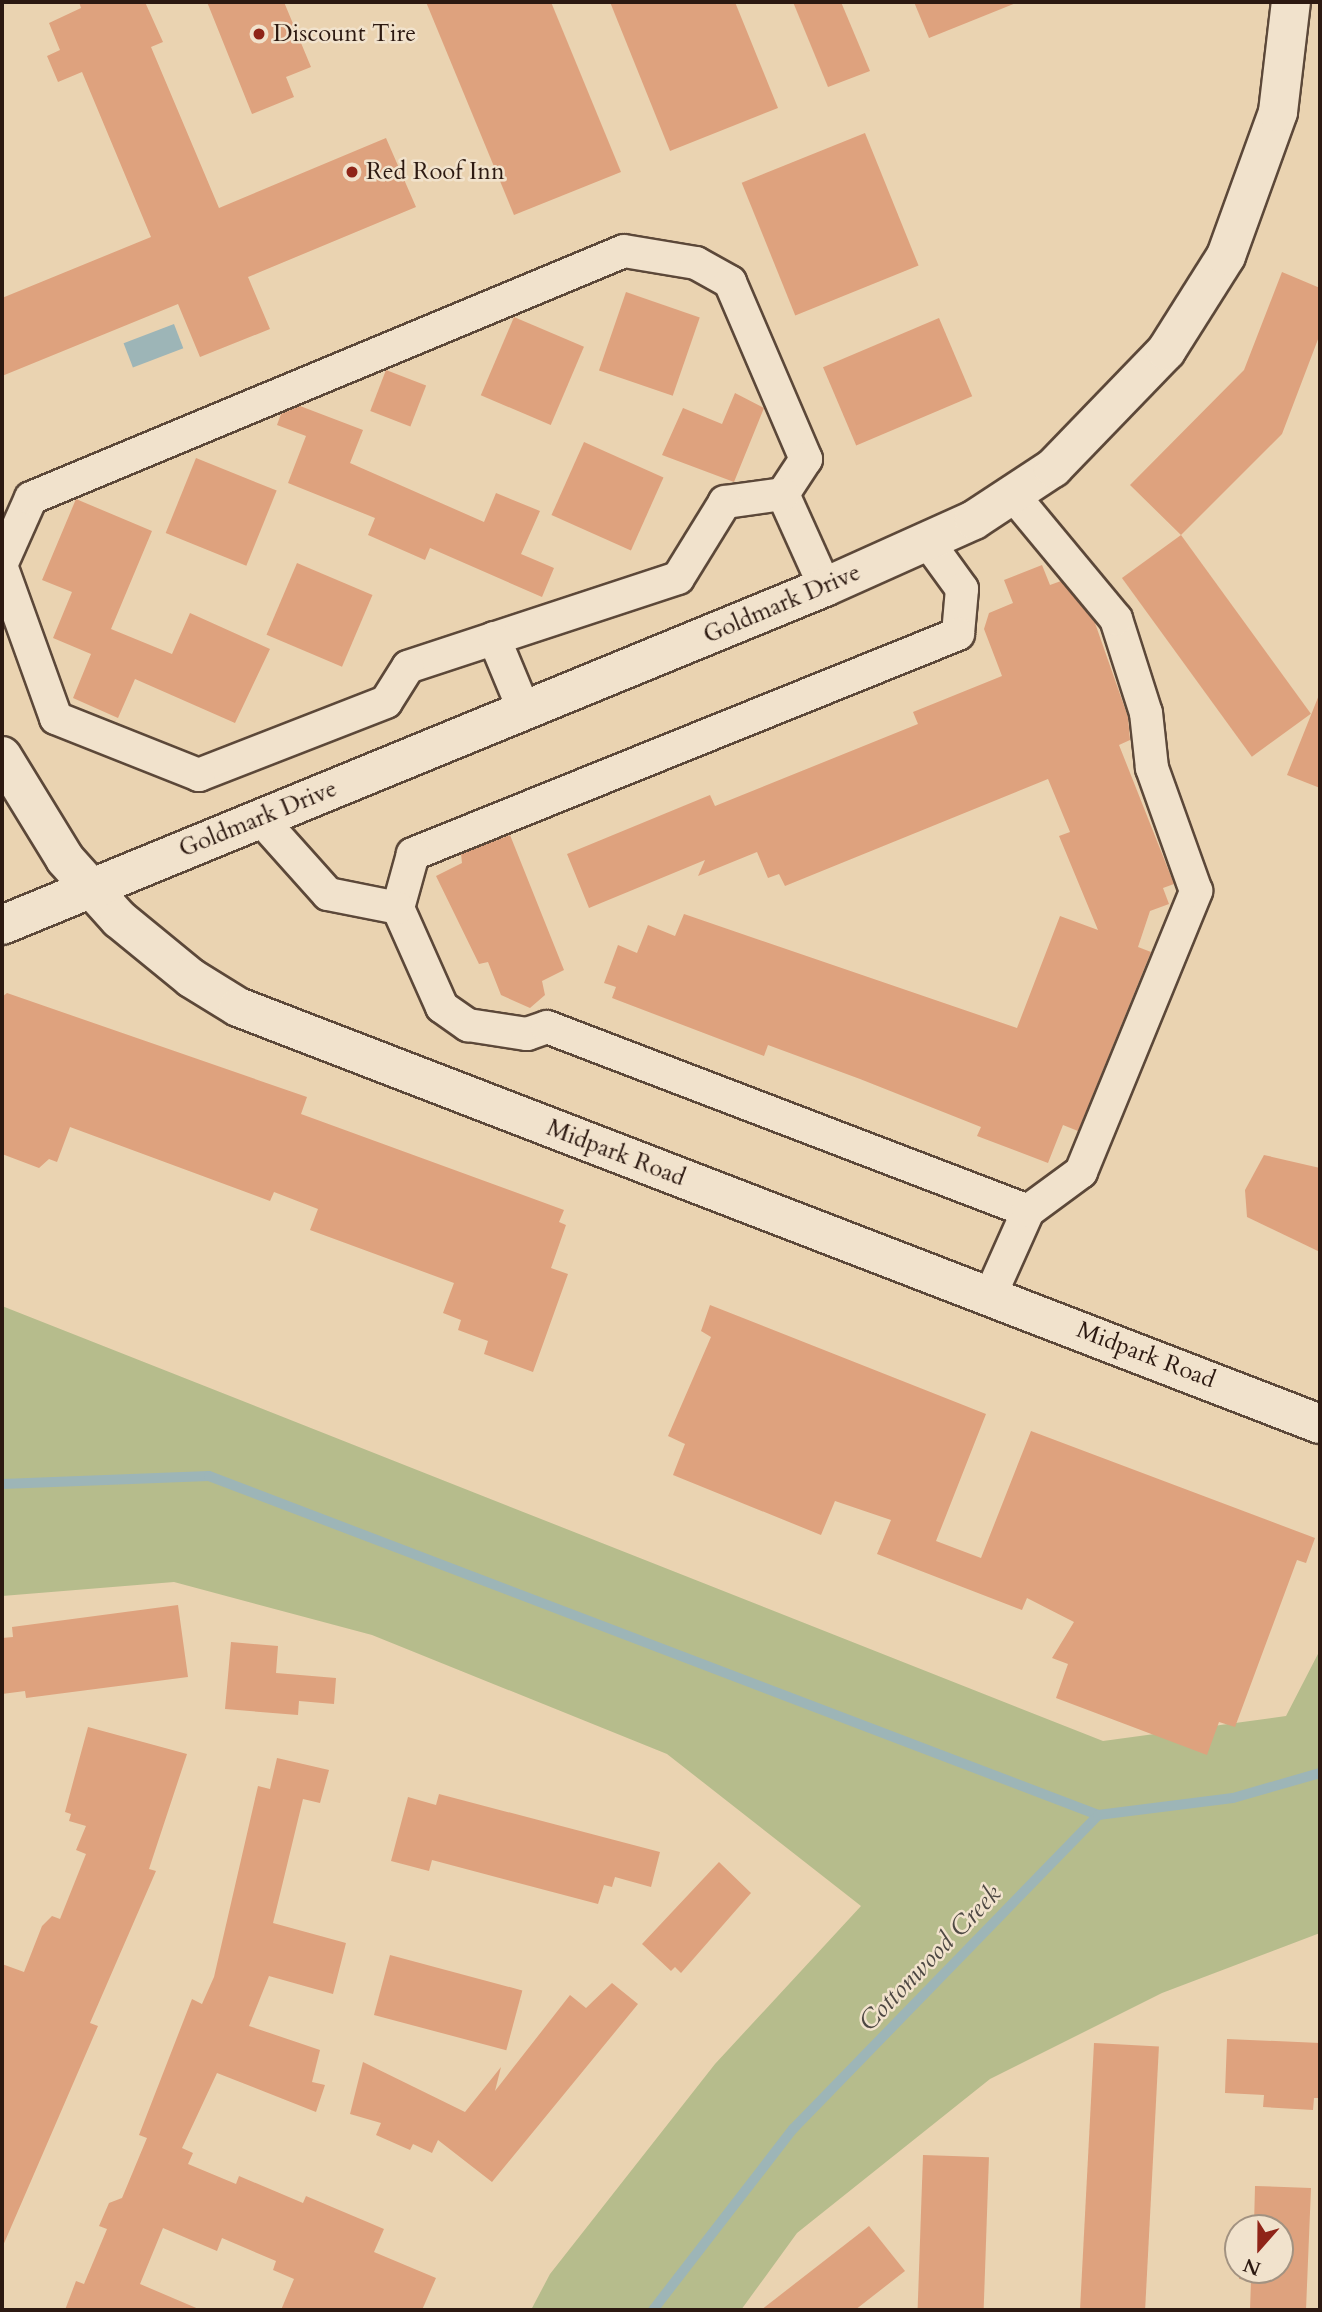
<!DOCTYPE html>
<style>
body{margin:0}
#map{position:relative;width:1322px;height:2312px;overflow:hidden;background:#ead3b1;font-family:Cardo,serif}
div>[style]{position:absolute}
.green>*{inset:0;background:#b6bc8c}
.water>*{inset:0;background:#9db5b7;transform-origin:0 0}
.stream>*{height:10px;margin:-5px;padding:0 5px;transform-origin:5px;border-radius:5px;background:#9db5b7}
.building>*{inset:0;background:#dea27e;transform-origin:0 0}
.roads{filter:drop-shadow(2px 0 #5c4839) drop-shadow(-2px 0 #5c4839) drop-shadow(0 2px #5c4839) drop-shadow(0 -2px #5c4839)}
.minor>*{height:32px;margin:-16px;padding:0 16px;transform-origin:16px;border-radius:16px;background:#f1e2cc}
.tertiary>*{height:38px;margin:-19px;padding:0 19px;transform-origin:19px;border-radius:19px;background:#f1e2cc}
.dots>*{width:19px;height:19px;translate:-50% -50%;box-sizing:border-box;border:4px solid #f1e2cc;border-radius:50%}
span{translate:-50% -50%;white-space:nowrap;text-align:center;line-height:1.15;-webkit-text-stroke:5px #f1e2cc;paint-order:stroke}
.poi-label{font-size:24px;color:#2c1911}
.left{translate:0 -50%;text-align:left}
.street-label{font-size:24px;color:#2c1911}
.water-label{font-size:26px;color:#4e4843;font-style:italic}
.frame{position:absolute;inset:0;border:4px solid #2c1911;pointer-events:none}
.north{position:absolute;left:1224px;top:2214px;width:70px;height:70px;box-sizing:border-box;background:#f1e2cc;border:2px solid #a29281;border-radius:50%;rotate:201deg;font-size:19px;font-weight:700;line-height:28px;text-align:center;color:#2c1911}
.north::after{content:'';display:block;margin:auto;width:24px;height:32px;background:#8f2418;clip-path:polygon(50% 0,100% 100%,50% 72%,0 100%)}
</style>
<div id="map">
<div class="green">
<i style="clip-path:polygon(2px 1306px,1103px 1741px,1286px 1716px,1320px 1650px,1320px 1933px,1162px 1993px,990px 2079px,797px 2233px,741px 2310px,531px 2310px,550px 2274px,715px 2064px,861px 1906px,667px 1754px,372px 1635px,174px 1582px,2px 1596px)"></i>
</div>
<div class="water">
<i style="left:174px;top:324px;width:26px;height:54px;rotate:69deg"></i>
</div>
<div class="stream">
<i style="left:2px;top:1484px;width:207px;rotate:-2.2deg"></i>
<i style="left:209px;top:1476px;width:951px;rotate:20.87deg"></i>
<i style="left:653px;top:2310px;width:229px;rotate:-52.3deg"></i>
<i style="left:793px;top:2129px;width:438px;rotate:-45.8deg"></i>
<i style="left:1098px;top:1815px;width:136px;rotate:-7.2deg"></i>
<i style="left:1233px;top:1798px;width:91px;rotate:-16deg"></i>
</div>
<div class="building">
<i style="clip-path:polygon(79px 2px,145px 2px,163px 42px,151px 47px,219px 208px,386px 138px,416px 207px,248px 277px,270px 329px,200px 357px,178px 304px,2px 376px,2px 298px,151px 237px,82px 72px,58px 82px,47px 56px,60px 50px,49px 23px,81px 8px)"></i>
<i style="clip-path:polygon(207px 2px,284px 2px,311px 67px,286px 77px,294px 97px,252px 114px)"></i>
<i style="clip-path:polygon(426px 2px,551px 2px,621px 172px,514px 215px)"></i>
<i style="clip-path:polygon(610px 2px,735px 2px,778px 108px,670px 151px)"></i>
<i style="clip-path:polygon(793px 2px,841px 2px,870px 71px,828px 87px)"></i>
<i style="clip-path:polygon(914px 2px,1016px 2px,1016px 3px,929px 38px)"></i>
<i style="left:865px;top:133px;width:143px;height:133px;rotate:68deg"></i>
<i style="clip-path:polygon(1282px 272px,1320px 288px,1320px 334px,1282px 434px,1181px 535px,1130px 485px,1244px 370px)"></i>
<i style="left:626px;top:292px;width:78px;height:83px;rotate:19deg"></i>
<i style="left:514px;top:317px;width:76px;height:85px;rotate:23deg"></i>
<i style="left:939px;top:318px;width:85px;height:126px;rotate:67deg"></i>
<i style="left:386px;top:370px;width:43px;height:44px;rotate:21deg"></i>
<i style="clip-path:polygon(735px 393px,764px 408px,734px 482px,662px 455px,683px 408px,722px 424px)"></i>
<i style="clip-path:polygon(300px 406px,363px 430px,350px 463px,484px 522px,496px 493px,540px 511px,521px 554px,554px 568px,542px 597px,430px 548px,425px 560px,368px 535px,375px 518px,288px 483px,306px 436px,277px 425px,281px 414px)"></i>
<i style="left:584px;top:442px;width:87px;height:80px;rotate:24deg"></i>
<i style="left:196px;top:458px;width:87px;height:81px;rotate:22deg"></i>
<i style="clip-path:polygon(76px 499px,152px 531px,111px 629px,172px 654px,190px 613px,270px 649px,235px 723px,135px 679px,118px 718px,73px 698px,91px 654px,53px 638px,72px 592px,42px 580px)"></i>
<i style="left:1181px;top:535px;width:221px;height:73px;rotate:54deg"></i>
<i style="left:297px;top:563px;width:82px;height:78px;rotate:23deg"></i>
<i style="clip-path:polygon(1042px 565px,1050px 585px,1061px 581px,1095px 623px,1128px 717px,1130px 740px,1119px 745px,1174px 884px,1163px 888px,1169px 904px,1150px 911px,1138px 947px,1151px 952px,1078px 1131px,1063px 1125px,1048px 1163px,977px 1136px,981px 1127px,860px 1079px,768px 1045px,764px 1056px,612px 998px,616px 987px,604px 983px,618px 945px,637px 953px,648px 925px,675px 936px,684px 914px,1017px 1028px,1060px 916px,1098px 930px,1059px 836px,1070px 832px,1048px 779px,785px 886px,779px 874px,768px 878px,757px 852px,698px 876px,705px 860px,589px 908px,567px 854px,710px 795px,715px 806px,918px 724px,913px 712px,1002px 676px,984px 629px,989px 613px,1013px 603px,1004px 580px)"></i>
<i style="clip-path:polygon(1319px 695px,1320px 696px,1320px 788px,1287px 775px)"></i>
<i style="clip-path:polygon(510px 835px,564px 970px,542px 981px,545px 995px,530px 1008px,501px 995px,488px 962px,479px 964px,436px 876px,462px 863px,461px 854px)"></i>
<i style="clip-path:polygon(7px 993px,307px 1097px,301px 1114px,564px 1210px,559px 1222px,566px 1225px,551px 1268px,568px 1274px,533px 1372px,484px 1354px,488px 1341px,458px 1330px,461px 1320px,443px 1313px,454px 1283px,310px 1230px,318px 1209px,274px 1192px,270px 1201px,70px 1127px,57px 1162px,49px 1159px,39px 1168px,2px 1154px,2px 997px)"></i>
<i style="clip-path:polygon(1264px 1155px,1320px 1168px,1320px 1252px,1247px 1217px,1245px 1190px)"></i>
<i style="clip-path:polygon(710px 1305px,986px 1414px,936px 1541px,981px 1558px,1031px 1431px,1315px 1538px,1306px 1563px,1297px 1560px,1235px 1727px,1219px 1722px,1207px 1755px,1056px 1698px,1068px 1664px,1052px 1658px,1074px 1622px,1027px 1598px,1022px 1610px,877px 1554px,891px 1520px,835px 1501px,821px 1535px,673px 1475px,685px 1444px,668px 1436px,711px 1337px,701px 1331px)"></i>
<i style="clip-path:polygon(178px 1605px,188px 1677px,26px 1698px,25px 1691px,2px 1694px,2px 1638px,13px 1637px,12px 1627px)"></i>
<i style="clip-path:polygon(231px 1642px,278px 1646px,276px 1673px,336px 1678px,334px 1704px,299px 1701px,298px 1715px,225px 1709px)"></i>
<i style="clip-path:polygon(88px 1727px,187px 1754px,149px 1869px,156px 1871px,90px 2023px,98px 2026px,2px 2248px,2px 1964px,24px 1972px,42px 1926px,52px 1916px,60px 1919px,86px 1854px,76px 1850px,86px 1826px,69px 1821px,71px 1814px,65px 1812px)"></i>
<i style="clip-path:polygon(277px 1758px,329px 1770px,320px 1803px,303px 1799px,273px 1923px,346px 1943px,333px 1994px,269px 1976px,249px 2026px,320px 2050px,312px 2082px,325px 2085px,316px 2112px,217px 2073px,182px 2148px,193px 2153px,188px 2164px,236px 2184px,239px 2176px,303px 2203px,306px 2196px,384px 2229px,374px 2252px,436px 2278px,422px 2310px,281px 2310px,294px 2279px,273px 2270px,276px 2261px,222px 2238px,217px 2251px,163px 2228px,140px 2284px,201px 2310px,65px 2310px,76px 2281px,84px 2284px,107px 2229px,99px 2226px,109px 2203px,122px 2198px,147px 2138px,139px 2135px,192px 1999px,202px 2004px,214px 1977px,258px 1786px,270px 1789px)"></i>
<i style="clip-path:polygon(439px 1794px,660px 1852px,651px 1887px,615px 1877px,612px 1887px,604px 1885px,598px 1904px,432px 1860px,429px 1871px,391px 1861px,408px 1797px,436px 1805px)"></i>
<i style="clip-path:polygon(719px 1862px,751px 1893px,681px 1973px,675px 1967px,671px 1971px,642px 1944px)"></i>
<i style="left:390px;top:1955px;width:137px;height:62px;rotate:15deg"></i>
<i style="clip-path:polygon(612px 1983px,638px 2004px,492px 2182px,438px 2140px,432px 2153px,413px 2144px,410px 2150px,376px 2135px,381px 2123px,350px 2114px,363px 2062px,465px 2112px,501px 2067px,495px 2091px,570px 1995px,586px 2008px)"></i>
<i style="clip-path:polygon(1227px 2039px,1320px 2043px,1320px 2098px,1314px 2098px,1313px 2110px,1263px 2107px,1264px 2095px,1225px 2093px)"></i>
<i style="left:1094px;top:2043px;width:65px;height:267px;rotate:3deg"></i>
<i style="left:923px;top:2155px;width:66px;height:155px;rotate:2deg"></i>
<i style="clip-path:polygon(1255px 2186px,1311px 2188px,1306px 2310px,1250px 2310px,1251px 2280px,1239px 2279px,1239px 2270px,1280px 2270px,1280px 2228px,1241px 2228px,1254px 2225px)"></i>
<i style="clip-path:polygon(869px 2226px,905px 2271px,855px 2310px,761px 2310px)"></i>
</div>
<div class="roads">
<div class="minor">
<i style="left:783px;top:494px;width:102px;rotate:65.7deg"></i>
<i style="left:928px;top:542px;width:58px;rotate:54.1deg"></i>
<i style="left:962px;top:589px;width:45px;rotate:95.1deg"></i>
<i style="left:958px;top:634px;width:588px;rotate:158.02deg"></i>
<i style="left:413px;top:854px;width:56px;rotate:105.5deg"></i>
<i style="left:398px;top:908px;width:108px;rotate:66deg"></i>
<i style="left:442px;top:1007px;width:32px;rotate:35deg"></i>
<i style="left:468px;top:1025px;width:60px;rotate:8.7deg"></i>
<i style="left:527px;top:1034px;width:21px;rotate:-19deg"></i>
<i style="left:547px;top:1027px;width:515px;rotate:20.93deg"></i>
<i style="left:2px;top:563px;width:71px;rotate:-66deg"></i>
<i style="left:31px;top:498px;width:642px;rotate:-22.61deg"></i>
<i style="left:624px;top:251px;width:73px;rotate:9.5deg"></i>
<i style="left:696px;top:263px;width:39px;rotate:29deg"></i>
<i style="left:730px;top:282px;width:193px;rotate:66.8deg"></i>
<i style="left:806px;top:459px;width:42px;rotate:123.3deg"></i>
<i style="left:783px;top:494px;width:59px;rotate:172.1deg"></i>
<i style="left:725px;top:502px;width:89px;rotate:121.7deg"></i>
<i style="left:678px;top:578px;width:284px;rotate:161.8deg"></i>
<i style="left:408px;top:667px;width:41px;rotate:122.2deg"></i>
<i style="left:386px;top:702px;width:201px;rotate:158.7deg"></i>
<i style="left:199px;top:775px;width:154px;rotate:-158.3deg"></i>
<i style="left:56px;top:718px;width:159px;rotate:-109.8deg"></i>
<i style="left:494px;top:638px;width:78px;rotate:67.4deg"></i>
<i style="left:260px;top:818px;width:102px;rotate:48.2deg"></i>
<i style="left:328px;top:894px;width:71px;rotate:11.3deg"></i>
<i style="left:990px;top:1296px;width:93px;rotate:-65.9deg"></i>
<i style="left:1028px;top:1211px;width:66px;rotate:-36.3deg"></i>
<i style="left:1081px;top:1172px;width:304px;rotate:-67.7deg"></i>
<i style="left:1196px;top:891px;width:131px;rotate:-109.7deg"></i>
<i style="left:1152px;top:768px;width:55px;rotate:-96.2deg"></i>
<i style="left:1146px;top:713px;width:99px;rotate:-107.7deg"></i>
<i style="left:1116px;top:619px;width:160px;rotate:-129.7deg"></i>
</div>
<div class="tertiary">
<i style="left:2px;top:756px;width:121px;rotate:58.5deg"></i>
<i style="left:65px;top:859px;width:81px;rotate:48deg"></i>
<i style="left:119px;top:919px;width:93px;rotate:39.3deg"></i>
<i style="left:191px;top:978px;width:55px;rotate:31.7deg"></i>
<i style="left:238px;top:1007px;width:1160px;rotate:21.08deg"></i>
<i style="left:2px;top:925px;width:890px;rotate:-22.33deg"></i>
<i style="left:825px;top:587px;width:163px;rotate:-24.2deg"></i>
<i style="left:974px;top:520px;width:95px;rotate:-33.4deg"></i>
<i style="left:1053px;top:468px;width:163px;rotate:-46deg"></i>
<i style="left:1166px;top:351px;width:112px;rotate:-57.7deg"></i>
<i style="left:1226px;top:256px;width:153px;rotate:-70.1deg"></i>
<i style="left:1278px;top:112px;width:111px;rotate:-83.3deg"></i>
</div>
</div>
<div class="dots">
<i style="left:259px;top:34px;background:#8f2418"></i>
<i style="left:352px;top:172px;background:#8f2418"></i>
</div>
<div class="poi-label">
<span class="left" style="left:273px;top:34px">Discount Tire</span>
<span class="left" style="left:366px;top:172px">Red Roof Inn</span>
</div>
<div class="street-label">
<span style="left:782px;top:604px;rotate:-23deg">Goldmark Drive</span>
<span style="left:258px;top:819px;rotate:-22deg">Goldmark Drive</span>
<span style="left:616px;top:1153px;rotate:21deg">Midpark Road</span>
<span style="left:1146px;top:1355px;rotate:21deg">Midpark Road</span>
</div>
<div class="water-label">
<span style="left:930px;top:1958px;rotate:-46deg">Cottonwood Creek</span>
</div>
<div class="frame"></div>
<div class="north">N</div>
</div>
